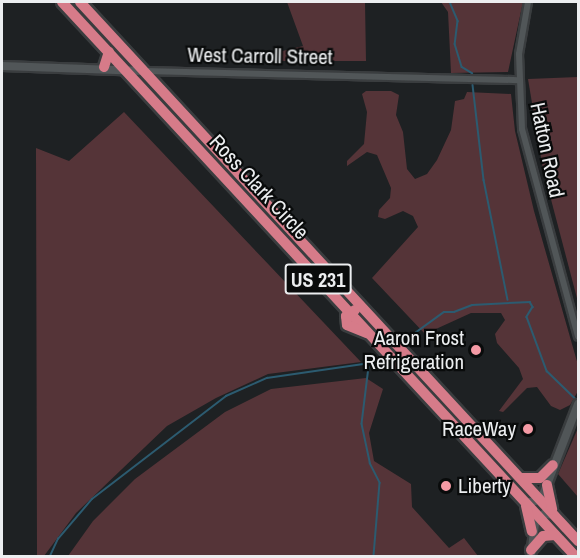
<!DOCTYPE html>
<style>
body{margin:0}
#map{position:relative;width:580px;height:558px;overflow:hidden;background:#1e2123;font-family:"Archivo Narrow",sans-serif}
div>[style]{position:absolute}
.green>*{inset:0;background:#553438}
.stream>*{height:1.5px;margin:-0.75px;padding:0 0.75px;transform-origin:0.75px;border-radius:0.75px;background:#2c5b70}
.roads{filter:drop-shadow(2px 0 #3a3d3f) drop-shadow(-2px 0 #3a3d3f) drop-shadow(0 2px #3a3d3f) drop-shadow(0 -2px #3a3d3f)}
.minor>*{height:6px;margin:-3px;padding:0 3px;transform-origin:3px;border-radius:3px;background:#515658}
.tertiary>*{height:8px;margin:-4px;padding:0 4px;transform-origin:4px;border-radius:4px;background:#515658}
.trunk>*{height:10px;margin:-5px;padding:0 5px;transform-origin:5px;border-radius:5px;background:#d67b89}
.dots>*{width:16px;height:16px;translate:-50% -50%;box-sizing:border-box;border:3px solid #090b0b;border-radius:50%}
span{translate:-50% -50%;white-space:nowrap;text-align:center;line-height:1.15;-webkit-text-stroke:4.5px #090b0b;paint-order:stroke}
.shield-label span{padding:2px 4px;background:#090b0b;border:2px solid;border-radius:4px;-webkit-text-stroke-width:0}
.shield-label{font-size:20px;color:#eceef0;font-weight:700}
.street-label{font-size:21px;color:#eceef0}
.poi-label{font-size:21px;color:#eceef0}
.right{translate:-100% -50%;text-align:right}
.left{translate:0 -50%;text-align:left}
.frame{position:absolute;inset:0;border:3px solid #eceef0;pointer-events:none}
</style>
<div id="map">
<div class="green">
<i style="clip-path:polygon(287px 2px,365px 2px,366px 61px,267px 61px,270px 54px,303px 46px)"></i>
<i style="clip-path:polygon(441px 2px,523px 2px,508px 72px,451px 73px,448px 12px)"></i>
<i style="clip-path:polygon(578px 77px,578px 302px,543px 169px,528px 79px)"></i>
<i style="clip-path:polygon(366px 91px,391px 91px,399px 95px,396px 115px,403px 132px,407px 169px,415px 179px,427px 174px,437px 160px,451px 130px,455px 101px,464px 99px,467px 92px,511px 94px,515px 131px,534px 211px,578px 365px,578px 391px,570px 405px,560px 410px,551px 406px,537px 387px,527px 388px,503px 412px,499px 411px,523px 379px,519px 368px,497px 343px,495px 334px,505px 320px,501px 313px,471px 313px,425px 334px,372px 278px,418px 227px,413px 216px,403px 211px,385px 219px,378px 217px,379px 210px,390px 198px,391px 188px,377px 155px,367px 152px,347px 166px,347px 161px,364px 144px,367px 112px,362px 94px)"></i>
<i style="clip-path:polygon(124px 112px,361px 362px,268px 374px,216px 398px,167px 426px,76px 513px,44px 556px,37px 556px,36px 148px,69px 161px)"></i>
<i style="clip-path:polygon(366px 378px,383px 389px,369px 433px,374px 461px,411px 484px,412px 507px,449px 548px,464px 538px,478px 556px,68px 556px,93px 521px,135px 479px,225px 412px,271px 389px)"></i>
<i style="clip-path:polygon(578px 428px,578px 497px,558px 474px)"></i>
</div>
<div class="stream">
<i style="left:450px;top:2px;width:21px;rotate:67deg"></i>
<i style="left:458px;top:21px;width:23px;rotate:97deg"></i>
<i style="left:455px;top:44px;width:24px;rotate:73deg"></i>
<i style="left:462px;top:67px;width:12px;rotate:31deg"></i>
<i style="left:473px;top:85px;width:96px;rotate:83.4deg"></i>
<i style="left:484px;top:180px;width:122px;rotate:78.7deg"></i>
<i style="left:404px;top:341px;width:49px;rotate:-35.9deg"></i>
<i style="left:444px;top:312px;width:10px"></i>
<i style="left:454px;top:312px;width:19px;rotate:-21deg"></i>
<i style="left:472px;top:305px;width:58px;rotate:-3deg"></i>
<i style="left:530px;top:302px;width:6px;rotate:59deg"></i>
<i style="left:533px;top:307px;width:12px;rotate:121deg"></i>
<i style="left:527px;top:317px;width:58px;rotate:69.7deg"></i>
<i style="left:547px;top:371px;width:43px;rotate:44.1deg"></i>
<i style="left:369px;top:367px;width:57px;rotate:97deg"></i>
<i style="left:362px;top:424px;width:40px;rotate:78deg"></i>
<i style="left:370px;top:463px;width:22px;rotate:63deg"></i>
<i style="left:380px;top:483px;width:73px;rotate:94.7deg"></i>
<i style="left:50px;top:556px;width:19px;rotate:-65deg"></i>
<i style="left:58px;top:539px;width:52px;rotate:-49.6deg"></i>
<i style="left:92px;top:499px;width:169px;rotate:-37.5deg"></i>
<i style="left:226px;top:396px;width:45px;rotate:-23.7deg"></i>
<i style="left:267px;top:378px;width:118px;rotate:-8.3deg"></i>
</div>
<div class="roads">
<div class="minor">
<i style="left:528px;top:2px;width:53px;rotate:99.8deg"></i>
<i style="left:519px;top:54px;width:75px;rotate:87.7deg"></i>
<i style="left:522px;top:129px;width:215px;rotate:74.9deg"></i>
<i style="left:145px;top:71px;width:374px;rotate:1.4deg"></i>
</div>
<div class="tertiary">
<i style="left:2px;top:66px;width:142px;rotate:2deg"></i>
<i style="left:525px;top:503px;width:16px;rotate:-11deg"></i>
<i style="left:541px;top:500px;width:103px;rotate:-68.9deg"></i>
<i style="left:531px;top:556px;width:33px;rotate:-83deg"></i>
<i style="left:535px;top:523px;width:13px;rotate:-45deg"></i>
<i style="left:544px;top:514px;width:11px;rotate:5deg"></i>
</div>
<div class="trunk">
<i style="left:62px;top:2px;width:755px;rotate:47.2deg"></i>
<i style="left:80px;top:2px;width:734px;rotate:47.26deg"></i>
<i style="left:104px;top:67px;width:16px;rotate:-72deg"></i>
<i style="left:355px;top:310px;width:11px;rotate:146deg"></i>
<i style="left:346px;top:316px;width:9px;rotate:84deg"></i>
<i style="left:347px;top:325px;width:22px;rotate:22deg"></i>
<i style="left:521px;top:478px;width:19px"></i>
<i style="left:540px;top:478px;width:18px;rotate:-45deg"></i>
<i style="left:547px;top:485px;width:25px;rotate:78deg"></i>
<i style="left:526px;top:506px;width:26px;rotate:77deg"></i>
<i style="left:531px;top:550px;width:18px;rotate:-49deg"></i>
<i style="left:543px;top:536px;width:12px;rotate:-5deg"></i>
</div>
</div>
<div class="dots">
<i style="left:476px;top:350px;background:#f49aa5"></i>
<i style="left:528px;top:429px;background:#f49aa5"></i>
<i style="left:446px;top:486px;background:#f49aa5"></i>
</div>
<div class="shield-label">
<span style="left:318px;top:279px">US 231</span>
</div>
<div class="street-label">
<span style="left:260px;top:56px;rotate:1deg">West Carroll Street</span>
<span style="left:547px;top:150px;rotate:78deg">Hatton Road</span>
<span style="left:259px;top:187px;rotate:47deg">Ross Clark Circle</span>
</div>
<div class="poi-label">
<span class="right" style="left:464px;top:350px">Aaron Frost<br>Refrigeration</span>
<span class="right" style="left:516px;top:429px">RaceWay</span>
<span class="left" style="left:458px;top:486px">Liberty</span>
</div>
<div class="frame"></div>
</div>
